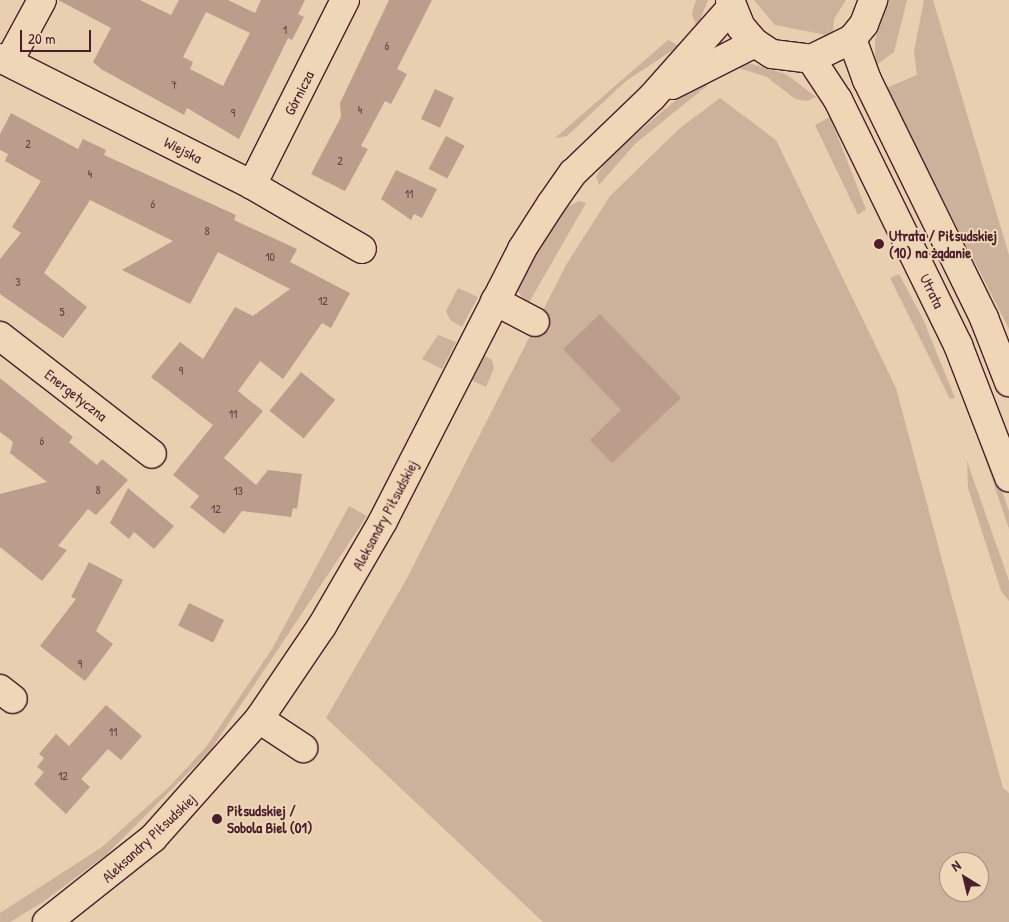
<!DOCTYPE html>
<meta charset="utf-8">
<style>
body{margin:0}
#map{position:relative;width:1009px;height:922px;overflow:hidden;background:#e7cfb0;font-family:"Patrick Hand",sans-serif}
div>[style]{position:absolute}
.green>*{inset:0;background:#cdb29b}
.building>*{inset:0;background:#bb9d8b;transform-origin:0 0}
.roads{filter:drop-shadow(1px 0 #4a1f2b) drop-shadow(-1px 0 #4a1f2b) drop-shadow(0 1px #4a1f2b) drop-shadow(0 -1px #4a1f2b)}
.street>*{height:28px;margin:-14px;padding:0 14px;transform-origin:14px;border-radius:14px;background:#eed6b6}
.secondary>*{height:28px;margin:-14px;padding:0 14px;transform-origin:14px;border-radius:14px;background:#eed6b6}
.dots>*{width:14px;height:14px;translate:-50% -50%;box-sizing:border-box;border:2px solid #eed6b6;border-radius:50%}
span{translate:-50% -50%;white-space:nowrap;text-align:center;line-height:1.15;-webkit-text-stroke:4px #eed6b6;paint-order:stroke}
.number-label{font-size:12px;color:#663e43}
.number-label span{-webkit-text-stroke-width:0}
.street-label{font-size:15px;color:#4a1f2b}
.poi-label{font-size:15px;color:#4a1f2b;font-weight:700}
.left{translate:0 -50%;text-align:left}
.north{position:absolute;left:939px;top:852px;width:50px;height:50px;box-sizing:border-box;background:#eed6b6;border:1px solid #ac8d7e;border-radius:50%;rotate:324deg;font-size:14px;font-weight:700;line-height:20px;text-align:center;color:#4a1f2b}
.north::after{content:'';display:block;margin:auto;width:18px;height:22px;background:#4a1f2b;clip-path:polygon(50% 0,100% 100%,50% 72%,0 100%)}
.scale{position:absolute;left:20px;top:30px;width:71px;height:22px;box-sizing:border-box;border:2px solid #4a1f2b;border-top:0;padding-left:6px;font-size:15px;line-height:18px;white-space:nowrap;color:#4a1f2b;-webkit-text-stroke:4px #eed6b6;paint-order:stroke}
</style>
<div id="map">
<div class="green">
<i style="clip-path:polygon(696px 0,708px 0,697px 27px,692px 14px)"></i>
<i style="clip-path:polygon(754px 0,846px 0,834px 19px,833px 32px,826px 35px,775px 25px)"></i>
<i style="clip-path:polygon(888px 0,907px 0,894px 52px,875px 66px,875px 40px)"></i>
<i style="clip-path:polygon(924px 0,933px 0,1009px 255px,1009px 329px,886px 88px,917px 75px,914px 51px)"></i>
<i style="clip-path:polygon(668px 40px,679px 46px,626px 81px,567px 136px,555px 138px)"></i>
<i style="clip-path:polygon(741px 61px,786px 74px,816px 97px,807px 101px,795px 99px,767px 77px,729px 65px)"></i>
<i style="clip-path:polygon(705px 76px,708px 85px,635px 144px,599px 185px,596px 177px,609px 156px)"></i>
<i style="clip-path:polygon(evenodd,720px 98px,776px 140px,896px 388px,1003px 788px,1009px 793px,1009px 922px,543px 922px,326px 718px,406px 580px,566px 265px,610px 196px,680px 128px,720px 98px,949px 862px,979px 862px,979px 892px,949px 892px,949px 862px)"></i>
<i style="clip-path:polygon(830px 117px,866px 209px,858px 215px,815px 125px)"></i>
<i style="clip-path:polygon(579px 201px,586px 203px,527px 306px,517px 289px,520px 278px,563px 209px)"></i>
<i style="clip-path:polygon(899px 274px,923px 319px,955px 398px,950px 399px,890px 278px)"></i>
<i style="clip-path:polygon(458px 288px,478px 297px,462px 327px,450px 320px,446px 311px)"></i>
<i style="clip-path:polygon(438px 335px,456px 342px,442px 369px,422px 359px)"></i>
<i style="clip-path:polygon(480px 353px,492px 360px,494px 368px,486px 387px,469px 379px)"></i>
<i style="clip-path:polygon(981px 431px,1009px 511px,1009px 529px,976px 432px)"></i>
<i style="clip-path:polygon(967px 461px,1009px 581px,1009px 601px,1001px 591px,968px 488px)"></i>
<i style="clip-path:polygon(349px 506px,367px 516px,210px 751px,106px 855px,43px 902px,10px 922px,0 922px,0 913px,102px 847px,169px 787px,206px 747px,272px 649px)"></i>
</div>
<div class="building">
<i style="clip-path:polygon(evenodd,58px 0,140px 0,171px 15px,179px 0,228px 0,255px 13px,261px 0,305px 0,298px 14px,304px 17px,292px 40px,288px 38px,239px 139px,187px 108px,184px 115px,101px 69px,93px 62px,111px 28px,58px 0,206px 12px,250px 33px,223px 86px,190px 69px,193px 62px,183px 57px,206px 12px)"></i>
<i style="clip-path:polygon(389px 0,432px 0,397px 69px,407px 74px,391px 104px,385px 101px,361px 146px,368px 149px,345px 191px,311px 174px,341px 117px,340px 103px)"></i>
<i style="left:435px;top:89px;width:21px;height:33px;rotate:25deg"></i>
<i style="clip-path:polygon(11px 113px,78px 149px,83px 139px,106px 150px,104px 155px,236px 215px,234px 220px,297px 249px,290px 262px,350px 293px,331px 328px,322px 323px,283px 379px,260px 361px,238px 391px,263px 411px,224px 458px,256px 485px,268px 470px,302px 474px,297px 509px,293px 508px,291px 517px,242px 511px,224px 534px,190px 507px,199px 496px,173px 475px,213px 425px,151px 377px,180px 342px,203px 359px,235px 307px,253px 316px,290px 289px,218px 252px,190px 304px,122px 270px,173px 241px,90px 200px,44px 273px,87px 307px,63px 338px,0 294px,0 259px,21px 233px,12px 227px,41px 181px,5px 161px,8px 154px,0 150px,0 134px)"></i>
<i style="left:446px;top:136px;width:21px;height:37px;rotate:28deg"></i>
<i style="clip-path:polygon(396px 170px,437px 189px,422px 218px,414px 214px,411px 220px,381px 199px)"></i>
<i style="clip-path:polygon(600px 314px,681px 398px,612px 463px,590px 440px,621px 410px,563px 349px)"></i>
<i style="left:301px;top:372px;width:44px;height:50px;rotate:39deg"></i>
<i style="clip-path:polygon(0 378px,73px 437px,69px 442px,97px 465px,102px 459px,128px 480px,96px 515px,88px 509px,58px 546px,67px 550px,42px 581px,0 547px,0 494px,47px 482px,10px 453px,13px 442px,0 432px)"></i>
<i style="clip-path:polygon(128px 488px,174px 526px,154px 549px,134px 532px,129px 539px,110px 523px)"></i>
<i style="clip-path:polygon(89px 562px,123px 580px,96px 631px,113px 644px,85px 681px,40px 646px,76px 599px,71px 597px)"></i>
<i style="left:189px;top:603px;width:39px;height:25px;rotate:26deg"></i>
<i style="clip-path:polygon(106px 705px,142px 736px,121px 760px,108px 749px,81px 779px,90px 787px,66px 814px,34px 784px,44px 772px,37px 767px,44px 758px,39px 754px,56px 734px,69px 746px)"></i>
</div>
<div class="roads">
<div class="street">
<i style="left:0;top:58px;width:282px;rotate:26.7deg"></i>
<i style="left:252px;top:185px;width:127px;rotate:30.2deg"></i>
<i style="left:9px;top:61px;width:69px;rotate:-61.6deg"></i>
<i style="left:252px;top:185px;width:207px;rotate:-63.3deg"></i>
<i style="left:495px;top:301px;width:45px;rotate:27.7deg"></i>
<i style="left:0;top:336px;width:192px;rotate:37.8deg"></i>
<i style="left:0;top:689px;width:16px;rotate:38deg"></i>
<i style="left:259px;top:719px;width:53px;rotate:33.4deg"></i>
</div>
<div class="secondary">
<i style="left:730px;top:0;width:29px;rotate:68deg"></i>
<i style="left:741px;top:27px;width:21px;rotate:49deg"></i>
<i style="left:755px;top:43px;width:20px;rotate:33deg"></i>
<i style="left:772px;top:54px;width:39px;rotate:7deg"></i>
<i style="left:811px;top:59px;width:46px;rotate:-26deg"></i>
<i style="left:852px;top:39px;width:19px;rotate:-51deg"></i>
<i style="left:864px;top:24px;width:26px;rotate:-69deg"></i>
<i style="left:852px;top:39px;width:44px;rotate:69.9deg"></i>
<i style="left:867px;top:80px;width:265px;rotate:63.8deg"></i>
<i style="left:984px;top:318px;width:69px;rotate:68.7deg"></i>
<i style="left:811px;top:59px;width:49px;rotate:56.6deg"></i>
<i style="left:838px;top:100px;width:273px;rotate:63.9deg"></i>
<i style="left:958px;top:345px;width:142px;rotate:68.9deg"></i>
<i style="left:672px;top:85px;width:93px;rotate:-26.8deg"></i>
<i style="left:47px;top:922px;width:135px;rotate:-38.4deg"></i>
<i style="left:153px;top:838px;width:159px;rotate:-48.3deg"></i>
<i style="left:259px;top:719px;width:112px;rotate:-55.9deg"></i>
<i style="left:322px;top:626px;width:121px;rotate:-59.8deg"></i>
<i style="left:383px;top:521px;width:305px;rotate:-62.9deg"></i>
<i style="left:522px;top:249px;width:54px;rotate:-57.2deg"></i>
<i style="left:551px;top:204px;width:38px;rotate:-55deg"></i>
<i style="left:573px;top:173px;width:110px;rotate:-43.9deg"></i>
<i style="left:652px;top:97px;width:119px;rotate:-48.4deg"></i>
</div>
</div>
<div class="dots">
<i style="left:879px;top:244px;background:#4a1f2b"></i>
<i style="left:217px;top:819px;background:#4a1f2b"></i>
</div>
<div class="number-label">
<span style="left:285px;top:30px">1</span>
<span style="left:387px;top:46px">6</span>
<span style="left:174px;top:85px">7</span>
<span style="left:360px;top:110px">4</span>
<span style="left:233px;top:113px">9</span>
<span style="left:28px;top:144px">2</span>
<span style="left:340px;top:161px">2</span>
<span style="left:90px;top:174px">4</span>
<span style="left:409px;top:194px">11</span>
<span style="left:153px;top:204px">6</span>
<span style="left:207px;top:231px">8</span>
<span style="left:270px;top:257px">10</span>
<span style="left:18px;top:282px">3</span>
<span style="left:323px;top:301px">12</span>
<span style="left:62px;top:312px">5</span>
<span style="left:181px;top:371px">9</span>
<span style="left:233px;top:414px">11</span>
<span style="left:42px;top:441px">6</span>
<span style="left:98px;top:490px">8</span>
<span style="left:238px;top:491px">13</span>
<span style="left:216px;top:509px">12</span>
<span style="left:80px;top:664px">9</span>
<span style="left:113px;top:732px">11</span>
<span style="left:63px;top:776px">12</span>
</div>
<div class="street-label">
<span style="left:299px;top:93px;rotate:-63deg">Górnicza</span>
<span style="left:183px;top:150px;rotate:27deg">Wiejska</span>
<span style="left:932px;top:291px;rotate:64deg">Utrata</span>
<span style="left:76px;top:395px;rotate:38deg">Energetyczna</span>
<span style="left:385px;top:515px;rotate:-62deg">Aleksandry Piłsudskiej</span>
<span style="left:149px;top:838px;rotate:-43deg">Aleksandry Piłsudskiej</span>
</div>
<div class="poi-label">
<span class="left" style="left:889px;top:244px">Utrata / Piłsudskiej<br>(10) na żądanie</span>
<span class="left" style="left:227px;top:819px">Piłsudskiej /<br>Sobola Biel (01)</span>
</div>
<div class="north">N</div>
<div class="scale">20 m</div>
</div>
